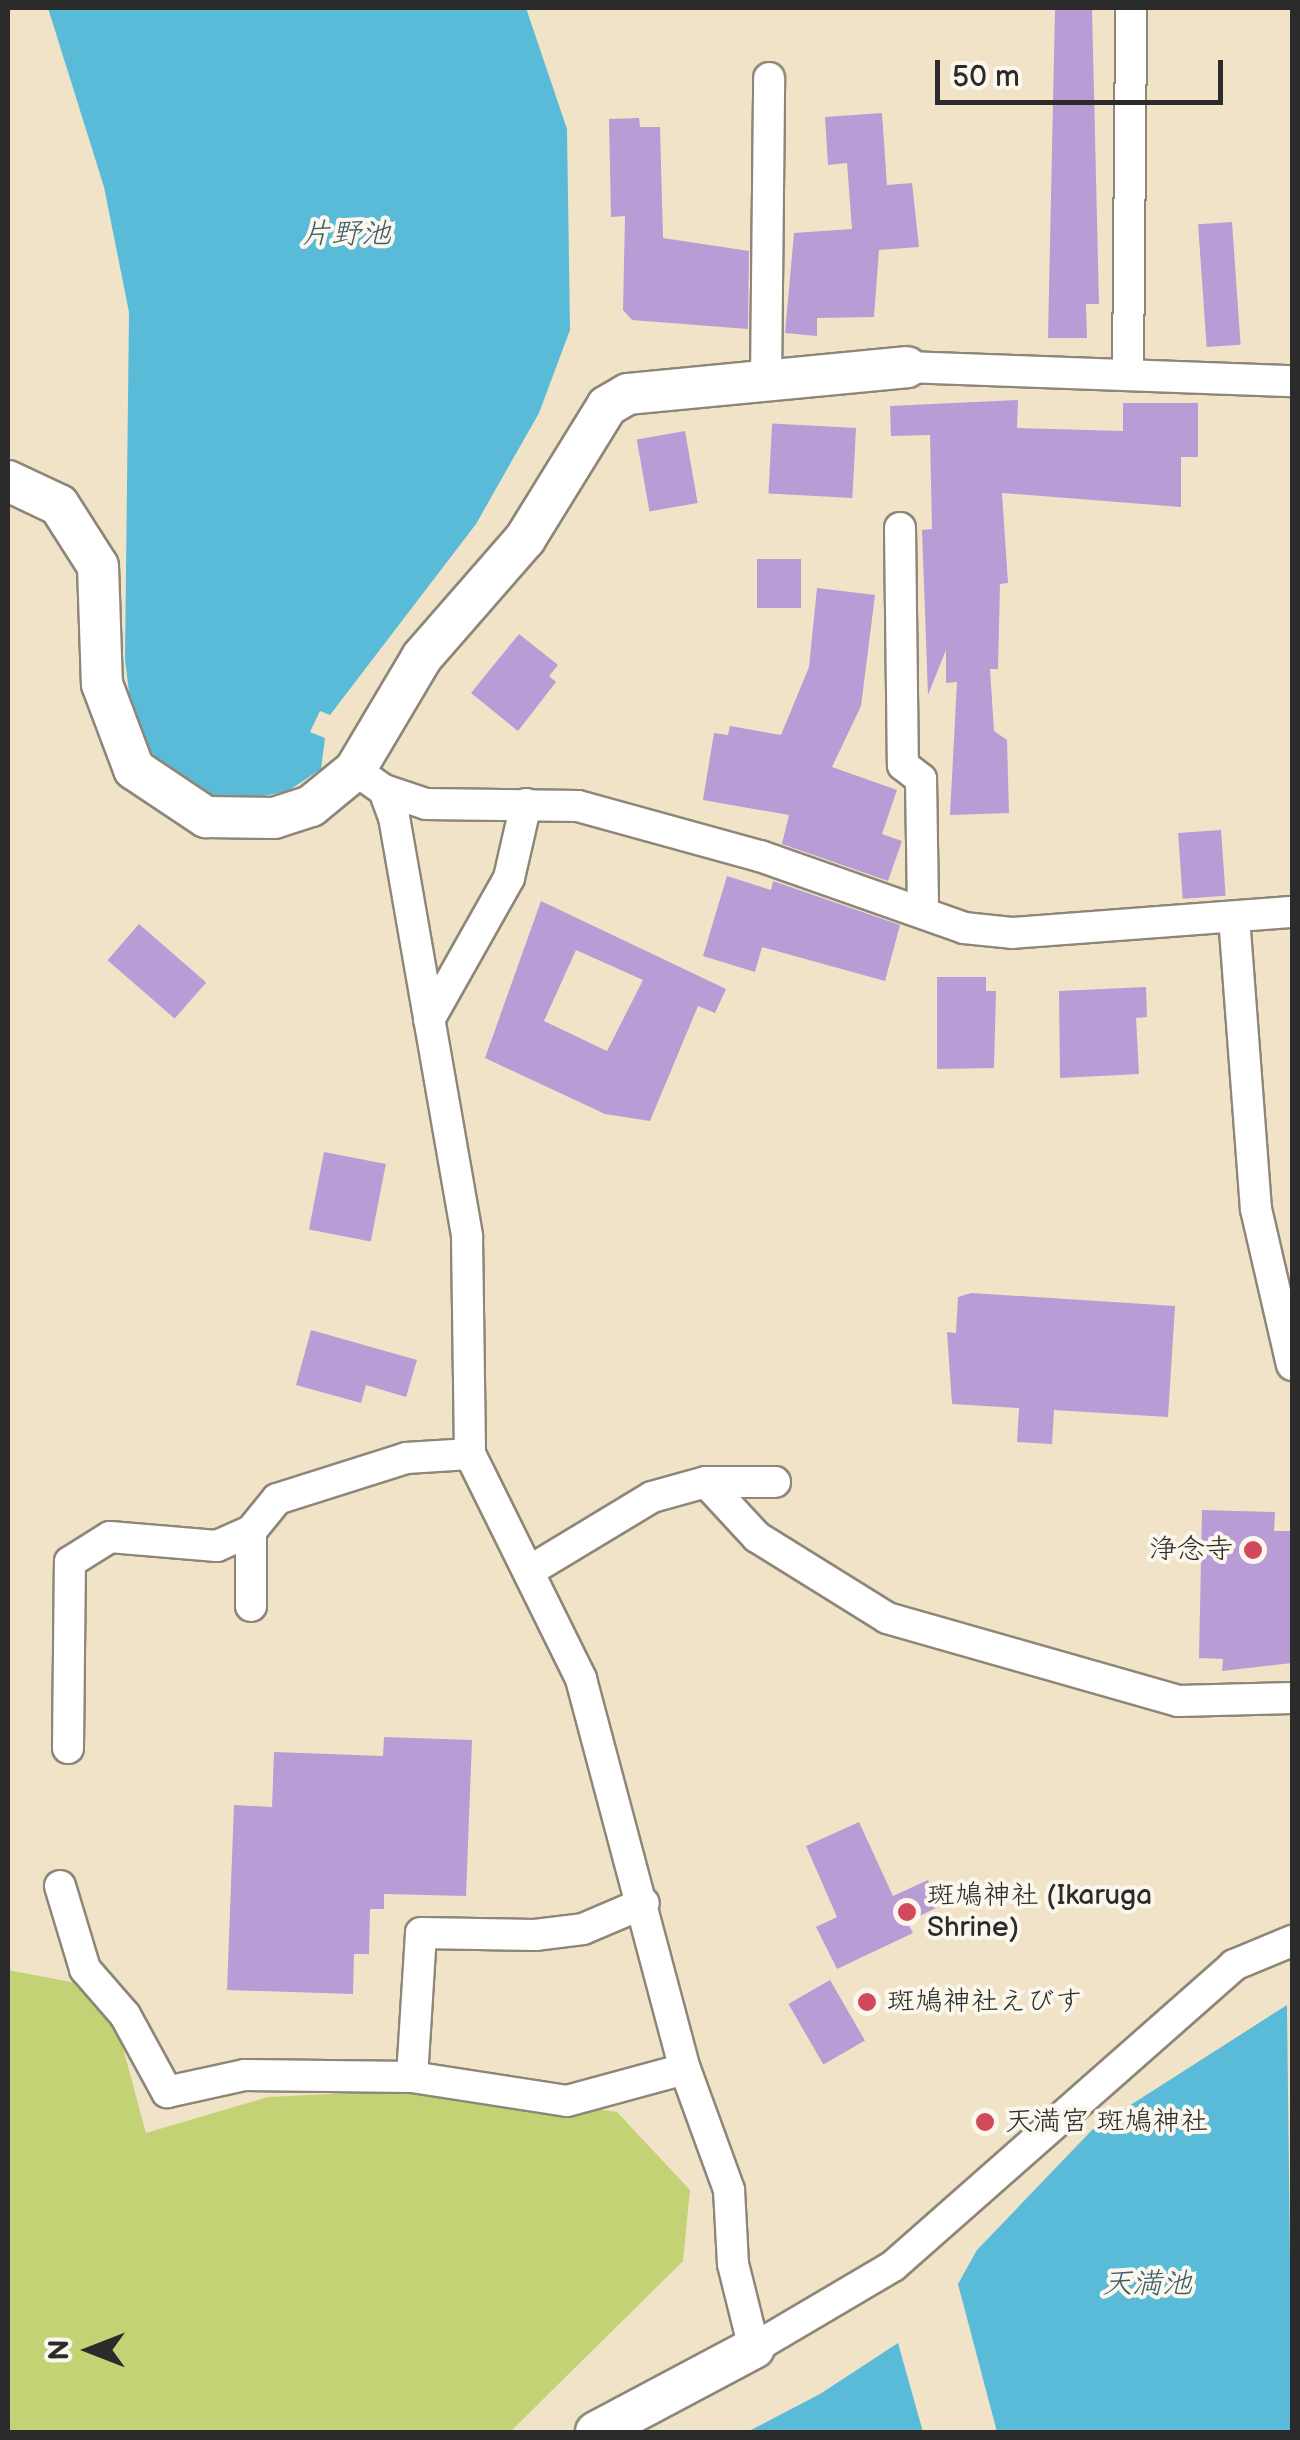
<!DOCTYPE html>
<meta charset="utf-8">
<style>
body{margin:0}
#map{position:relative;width:1300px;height:2440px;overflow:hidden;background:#f1e3c7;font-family:"Balsamiq Sans","Klee One",sans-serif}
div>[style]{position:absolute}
.green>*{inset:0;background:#c2d275}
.water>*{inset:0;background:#59bbd8}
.building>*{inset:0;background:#b89cd5;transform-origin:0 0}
.roads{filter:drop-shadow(2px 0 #8e8779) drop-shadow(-2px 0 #8e8779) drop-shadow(0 2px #8e8779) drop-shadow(0 -2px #8e8779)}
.minor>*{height:30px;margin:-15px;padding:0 15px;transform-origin:15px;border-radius:15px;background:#fff}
.tertiary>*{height:40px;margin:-20px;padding:0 20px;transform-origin:20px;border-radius:20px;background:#fff}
.dots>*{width:28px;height:28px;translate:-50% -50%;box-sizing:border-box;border:5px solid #fbf7ec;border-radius:50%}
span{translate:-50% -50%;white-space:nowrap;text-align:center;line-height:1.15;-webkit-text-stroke:8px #fbf7ec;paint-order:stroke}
.poi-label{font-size:28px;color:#2b2b2b}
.right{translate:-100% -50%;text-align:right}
.left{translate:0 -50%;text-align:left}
.water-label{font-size:30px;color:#3b5d68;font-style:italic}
.frame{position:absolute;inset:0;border:10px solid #2b2b2b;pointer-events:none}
.north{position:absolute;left:40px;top:2300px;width:100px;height:100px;-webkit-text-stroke:8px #fbf7ec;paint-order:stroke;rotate:270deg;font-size:28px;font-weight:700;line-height:40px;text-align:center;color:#2b2b2b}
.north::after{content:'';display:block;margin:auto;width:35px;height:45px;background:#2b2b2b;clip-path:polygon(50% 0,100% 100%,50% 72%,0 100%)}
.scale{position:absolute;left:935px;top:60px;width:288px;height:45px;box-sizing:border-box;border:5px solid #2b2b2b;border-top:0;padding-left:12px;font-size:30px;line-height:35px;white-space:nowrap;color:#2b2b2b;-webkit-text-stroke:8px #fbf7ec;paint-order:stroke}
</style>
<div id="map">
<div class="green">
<i style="clip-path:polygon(8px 1970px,107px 1989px,146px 2133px,268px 2097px,454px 2088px,617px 2112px,690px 2190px,683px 2261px,510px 2432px,8px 2432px)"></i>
</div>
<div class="water">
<i style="clip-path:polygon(48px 8px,526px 8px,567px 129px,570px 330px,539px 413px,476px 524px,330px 715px,320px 711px,310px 732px,325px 738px,321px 769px,288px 791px,230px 803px,187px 790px,134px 734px,125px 659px,129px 312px,104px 187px)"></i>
<i style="clip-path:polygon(1287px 2005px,1292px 2432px,997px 2432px,958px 2284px,977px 2250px,1093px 2129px)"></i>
<i style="clip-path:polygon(898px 2343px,923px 2432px,747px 2432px,820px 2394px)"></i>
</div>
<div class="building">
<i style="clip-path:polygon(1055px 8px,1092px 8px,1099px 304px,1086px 304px,1087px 338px,1048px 338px)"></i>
<i style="clip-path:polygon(882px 113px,887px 185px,912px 183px,919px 247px,879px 250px,874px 317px,817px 318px,817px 336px,785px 333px,794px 233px,852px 229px,847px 163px,828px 165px,825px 117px)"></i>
<i style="clip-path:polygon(639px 118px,640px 127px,660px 127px,663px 238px,749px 251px,748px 329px,632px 320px,623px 310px,625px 216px,611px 217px,609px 119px)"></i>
<i style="left:1232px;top:222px;width:123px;height:34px;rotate:86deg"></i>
<i style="clip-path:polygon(1018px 400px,1017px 428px,1123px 431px,1123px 403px,1198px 403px,1198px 457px,1181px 457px,1181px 507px,1002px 493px,1008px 583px,1000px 584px,998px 669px,990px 669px,994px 731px,1007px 740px,1009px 813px,950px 815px,957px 682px,946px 683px,946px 650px,928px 695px,922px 530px,932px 529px,930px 435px,891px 436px,890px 406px)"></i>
<i style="left:856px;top:428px;width:70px;height:84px;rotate:93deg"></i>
<i style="left:685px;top:431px;width:73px;height:49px;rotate:80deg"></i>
<i style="left:757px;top:559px;width:44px;height:49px"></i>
<i style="clip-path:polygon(817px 588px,875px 595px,861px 706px,832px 767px,897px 790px,882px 834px,902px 841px,888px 881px,782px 844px,789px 815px,703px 800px,714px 733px,728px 735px,730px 726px,781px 735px,809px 667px)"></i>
<i style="clip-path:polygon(519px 634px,558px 665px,549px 676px,556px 682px,518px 731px,471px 693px)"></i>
<i style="left:1221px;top:830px;width:66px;height:43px;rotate:86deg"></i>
<i style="clip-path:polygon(727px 876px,771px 890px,773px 881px,900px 925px,885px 981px,762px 947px,755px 972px,703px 956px)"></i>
<i style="clip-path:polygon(evenodd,541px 901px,726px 989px,715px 1013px,698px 1006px,650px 1121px,605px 1114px,485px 1058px,541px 901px,576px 950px,643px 980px,607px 1051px,544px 1021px,576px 950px)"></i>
<i style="left:139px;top:924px;width:89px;height:48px;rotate:41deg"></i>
<i style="clip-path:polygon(937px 977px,986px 977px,986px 991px,996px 991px,994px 1068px,937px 1069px)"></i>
<i style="clip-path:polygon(1146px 987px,1147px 1017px,1136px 1018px,1139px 1074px,1060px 1078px,1059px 991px)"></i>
<i style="left:324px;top:1152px;width:63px;height:79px;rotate:11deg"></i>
<i style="clip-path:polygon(971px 1293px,1175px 1306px,1168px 1417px,1054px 1410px,1052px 1444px,1017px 1442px,1019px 1408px,952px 1404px,947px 1332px,956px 1333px,958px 1297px)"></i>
<i style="clip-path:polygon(311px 1330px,417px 1360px,406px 1397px,366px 1385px,361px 1403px,296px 1385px)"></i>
<i style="clip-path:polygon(1202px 1510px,1275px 1512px,1274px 1531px,1291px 1531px,1292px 1663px,1222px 1671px,1223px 1659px,1199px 1658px)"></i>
<i style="clip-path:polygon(384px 1737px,472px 1740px,466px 1896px,384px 1894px,384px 1909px,370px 1909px,369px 1954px,354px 1954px,353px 1994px,227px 1990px,234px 1805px,272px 1807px,274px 1752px,383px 1756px)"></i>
<i style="clip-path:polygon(859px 1822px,893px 1896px,928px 1880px,940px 1906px,907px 1922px,913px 1933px,837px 1969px,816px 1927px,837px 1917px,806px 1846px)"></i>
<i style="left:830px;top:1980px;width:70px;height:48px;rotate:60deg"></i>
</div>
<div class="roads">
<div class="minor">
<i style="left:907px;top:367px;width:385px;rotate:2.1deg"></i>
<i style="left:1128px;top:373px;width:365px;rotate:-89.5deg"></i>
<i style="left:766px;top:381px;width:303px;rotate:-89.4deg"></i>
<i style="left:900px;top:528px;width:237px;rotate:89.3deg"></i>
<i style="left:903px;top:765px;width:23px;rotate:38deg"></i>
<i style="left:921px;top:779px;width:134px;rotate:89.1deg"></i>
<i style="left:355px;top:770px;width:35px;rotate:35deg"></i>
<i style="left:384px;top:790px;width:29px;rotate:70deg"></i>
<i style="left:394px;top:817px;width:426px;rotate:80.1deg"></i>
<i style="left:467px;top:1237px;width:217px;rotate:89.2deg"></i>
<i style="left:470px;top:1454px;width:251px;rotate:63.7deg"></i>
<i style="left:581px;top:1679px;width:404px;rotate:75.1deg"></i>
<i style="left:685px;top:2069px;width:129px;rotate:70deg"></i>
<i style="left:729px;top:2190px;width:74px;rotate:86.9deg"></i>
<i style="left:733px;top:2264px;width:87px;rotate:76deg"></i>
<i style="left:754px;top:2348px;width:161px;rotate:-30.5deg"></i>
<i style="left:893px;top:2266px;width:455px;rotate:-41.4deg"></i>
<i style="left:1234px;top:1965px;width:63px;rotate:-22.5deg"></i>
<i style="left:384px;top:790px;width:44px;rotate:18.4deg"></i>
<i style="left:426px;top:804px;width:152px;rotate:0.8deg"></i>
<i style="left:578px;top:806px;width:189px;rotate:15.4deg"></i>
<i style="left:760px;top:856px;width:216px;rotate:19.4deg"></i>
<i style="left:964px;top:928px;width:48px;rotate:5.9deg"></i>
<i style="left:1012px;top:933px;width:281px;rotate:-4.3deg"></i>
<i style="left:1234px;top:917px;width:293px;rotate:85.7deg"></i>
<i style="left:1256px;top:1209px;width:160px;rotate:77deg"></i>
<i style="left:429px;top:1020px;width:163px;rotate:-60.6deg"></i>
<i style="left:509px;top:878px;width:76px;rotate:-77.1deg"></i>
<i style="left:706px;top:1482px;width:75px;rotate:47.2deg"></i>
<i style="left:757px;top:1537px;width:153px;rotate:31.9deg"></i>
<i style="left:887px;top:1618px;width:303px;rotate:15.9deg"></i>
<i style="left:1178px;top:1701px;width:114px;rotate:-1.5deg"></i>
<i style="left:531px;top:1570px;width:141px;rotate:-31.1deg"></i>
<i style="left:652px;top:1497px;width:56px;rotate:-15.5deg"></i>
<i style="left:706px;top:1482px;width:69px"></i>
<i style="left:251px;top:1606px;width:75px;rotate:-90deg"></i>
<i style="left:251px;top:1531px;width:41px;rotate:-50.9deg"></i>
<i style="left:277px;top:1499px;width:135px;rotate:-17.6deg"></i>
<i style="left:406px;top:1458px;width:64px;rotate:-3.6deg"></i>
<i style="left:68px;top:1748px;width:186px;rotate:-89.4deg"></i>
<i style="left:70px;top:1562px;width:47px;rotate:-32deg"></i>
<i style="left:110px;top:1537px;width:107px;rotate:4.8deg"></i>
<i style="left:217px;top:1546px;width:37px;rotate:-24deg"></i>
<i style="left:60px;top:1886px;width:87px;rotate:73.2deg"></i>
<i style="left:85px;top:1969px;width:61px;rotate:49deg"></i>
<i style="left:125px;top:2015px;width:88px;rotate:61.4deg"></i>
<i style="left:167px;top:2092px;width:80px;rotate:-12.3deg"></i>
<i style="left:245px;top:2075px;width:167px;rotate:0.7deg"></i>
<i style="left:412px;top:2077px;width:144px;rotate:-86.4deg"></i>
<i style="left:421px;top:1933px;width:114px;rotate:1deg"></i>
<i style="left:535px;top:1935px;width:48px;rotate:-7.1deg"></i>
<i style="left:583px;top:1929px;width:66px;rotate:-23.1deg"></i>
<i style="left:412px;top:2077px;width:157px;rotate:8.8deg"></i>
<i style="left:567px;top:2101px;width:122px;rotate:-15.2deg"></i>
</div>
<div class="tertiary">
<i style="left:8px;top:481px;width:56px;rotate:25.2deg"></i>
<i style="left:59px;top:505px;width:72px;rotate:57.4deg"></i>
<i style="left:98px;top:566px;width:118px;rotate:88.1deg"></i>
<i style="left:102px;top:684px;width:91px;rotate:69.4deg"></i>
<i style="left:134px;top:769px;width:87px;rotate:33.7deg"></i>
<i style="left:206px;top:817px;width:68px;rotate:0.8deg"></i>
<i style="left:274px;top:818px;width:39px;rotate:-18deg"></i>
<i style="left:311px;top:806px;width:57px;rotate:-39.3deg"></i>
<i style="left:355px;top:770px;width:131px;rotate:-59.3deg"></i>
<i style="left:422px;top:657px;width:157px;rotate:-48.9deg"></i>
<i style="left:525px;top:539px;width:156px;rotate:-58.3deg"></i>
<i style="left:607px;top:406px;width:24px;rotate:-30deg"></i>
<i style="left:628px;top:394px;width:280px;rotate:-5.5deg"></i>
<i style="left:596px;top:2432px;width:179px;rotate:-28deg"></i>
</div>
</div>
<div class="dots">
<i style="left:1253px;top:1550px;background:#d1495b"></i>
<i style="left:907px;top:1912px;background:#d1495b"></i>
<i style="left:867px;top:2002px;background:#d1495b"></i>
<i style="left:985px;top:2122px;background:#d1495b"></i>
</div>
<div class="poi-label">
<span class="right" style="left:1233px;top:1550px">浄念寺</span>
<span class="left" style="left:927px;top:1912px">斑鳩神社 (Ikaruga<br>Shrine)</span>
<span class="left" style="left:887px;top:2002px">斑鳩神社えびす</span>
<span class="left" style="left:1005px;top:2122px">天満宮 斑鳩神社</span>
</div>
<div class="water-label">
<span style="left:346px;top:234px">片野池</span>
<span style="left:1147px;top:2284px">天満池</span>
</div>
<div class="frame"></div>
<div class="north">N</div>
<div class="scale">50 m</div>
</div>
